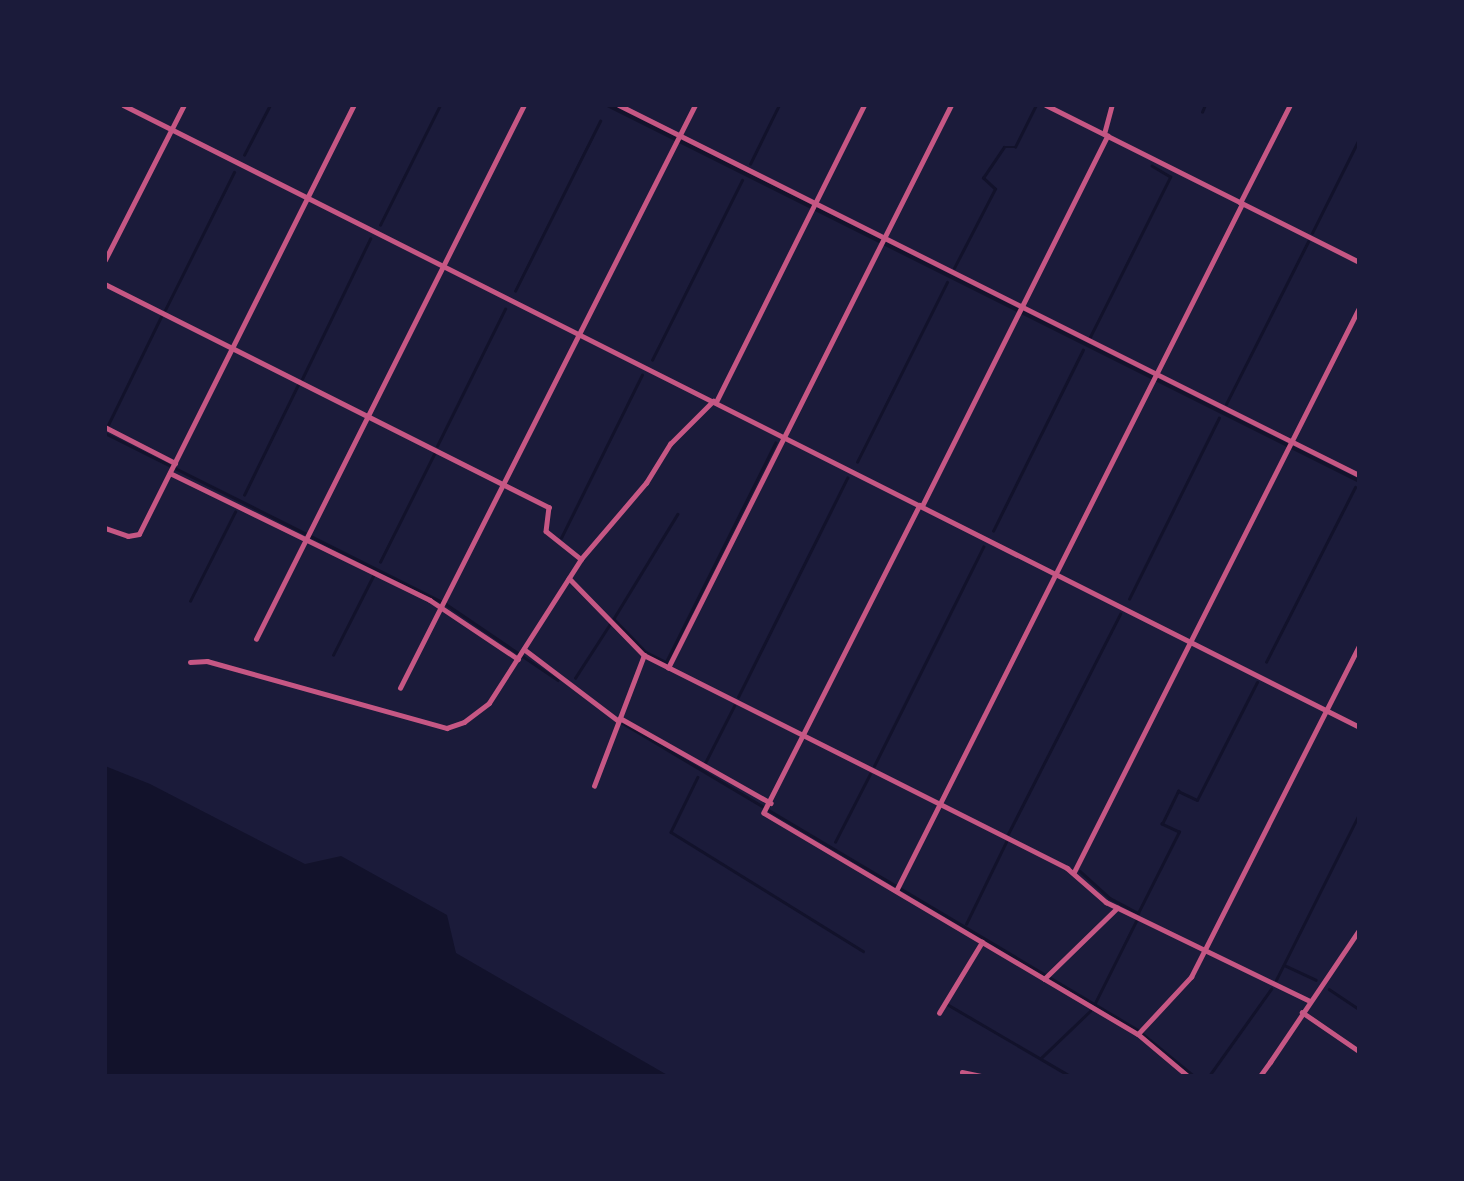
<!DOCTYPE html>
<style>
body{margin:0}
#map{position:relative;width:1464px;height:1181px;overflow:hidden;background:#1b1b3a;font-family:"Fira Sans Condensed",sans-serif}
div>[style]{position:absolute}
.water>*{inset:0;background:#12122b}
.stream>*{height:2.5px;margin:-1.25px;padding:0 1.25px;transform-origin:1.25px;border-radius:1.25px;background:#12122b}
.minor>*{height:4.5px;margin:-2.25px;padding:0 2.25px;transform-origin:2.25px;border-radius:2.25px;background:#c65784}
.tertiary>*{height:5px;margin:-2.5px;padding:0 2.5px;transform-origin:2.5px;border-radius:2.5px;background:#c65784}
span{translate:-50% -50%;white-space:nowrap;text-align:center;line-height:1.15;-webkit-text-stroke:5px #1b1b3a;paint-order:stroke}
.frame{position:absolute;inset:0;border:107px solid #1b1b3a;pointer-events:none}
</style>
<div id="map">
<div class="water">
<i style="clip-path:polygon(603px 105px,613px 105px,818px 208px,1359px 479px,1359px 483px)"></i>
<i style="clip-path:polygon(105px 766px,150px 784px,305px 864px,341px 856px,447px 915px,456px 953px,669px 1076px,105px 1076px)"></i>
</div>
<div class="stream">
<i style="left:1202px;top:112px;width:8px;rotate:-67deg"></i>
<i style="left:244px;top:155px;width:56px;rotate:-62.5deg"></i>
<i style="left:750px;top:164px;width:66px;rotate:-63.8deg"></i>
<i style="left:380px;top:225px;width:134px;rotate:-63.4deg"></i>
<i style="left:1312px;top:233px;width:105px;rotate:-63.4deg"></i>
<i style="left:954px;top:268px;width:89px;rotate:-62.6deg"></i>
<i style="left:995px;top:189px;width:16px;rotate:-137deg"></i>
<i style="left:983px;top:178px;width:37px;rotate:-56deg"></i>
<i style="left:1004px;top:147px;width:11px"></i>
<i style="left:1015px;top:147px;width:45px;rotate:-63.4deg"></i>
<i style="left:515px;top:291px;width:190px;rotate:-63.4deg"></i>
<i style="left:165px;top:310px;width:154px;rotate:-63.4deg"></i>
<i style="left:1090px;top:337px;width:179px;rotate:-63.4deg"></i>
<i style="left:1170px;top:177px;width:21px;rotate:-149deg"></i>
<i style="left:652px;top:360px;width:201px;rotate:-63.4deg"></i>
<i style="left:302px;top:379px;width:156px;rotate:-64.1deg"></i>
<i style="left:1226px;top:404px;width:182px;rotate:-63.2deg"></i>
<i style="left:107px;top:427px;width:123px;rotate:-63.9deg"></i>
<i style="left:105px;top:433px;width:381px;rotate:26.6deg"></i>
<i style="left:446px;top:604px;width:135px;rotate:34.2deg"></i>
<i style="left:437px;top:446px;width:153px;rotate:-63.6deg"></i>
<i style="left:857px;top:462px;width:201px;rotate:-63.4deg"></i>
<i style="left:244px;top:495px;width:123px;rotate:-63.9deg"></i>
<i style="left:678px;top:514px;width:123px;rotate:121.4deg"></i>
<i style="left:614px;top:619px;width:46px;rotate:45.9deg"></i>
<i style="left:646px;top:652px;width:22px;rotate:27deg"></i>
<i style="left:666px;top:662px;width:245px;rotate:-63.5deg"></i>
<i style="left:993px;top:531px;width:202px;rotate:-63.6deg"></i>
<i style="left:561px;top:538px;width:182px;rotate:-63.6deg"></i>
<i style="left:380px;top:562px;width:121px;rotate:-63.4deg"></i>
<i style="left:1129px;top:599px;width:202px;rotate:-63.6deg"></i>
<i style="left:190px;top:601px;width:100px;rotate:-63.2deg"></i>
<i style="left:333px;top:655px;width:89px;rotate:-63.1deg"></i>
<i style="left:1266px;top:662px;width:196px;rotate:-63deg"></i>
<i style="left:575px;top:678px;width:64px;rotate:-57.1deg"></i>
<i style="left:738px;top:697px;width:245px;rotate:-63.5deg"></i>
<i style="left:621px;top:722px;width:602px;rotate:30.78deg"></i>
<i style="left:1138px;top:1030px;width:72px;rotate:39.4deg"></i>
<i style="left:705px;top:763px;width:64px;rotate:-63deg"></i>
<i style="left:874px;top:766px;width:245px;rotate:-63.5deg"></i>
<i style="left:698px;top:777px;width:61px;rotate:116.1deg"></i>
<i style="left:671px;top:832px;width:226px;rotate:31.8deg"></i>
<i style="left:1008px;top:834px;width:247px;rotate:-63deg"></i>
<i style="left:835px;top:842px;width:76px;rotate:-62.8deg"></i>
<i style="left:1080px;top:871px;width:40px;rotate:42deg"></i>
<i style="left:1110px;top:898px;width:32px;rotate:28deg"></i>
<i style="left:1138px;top:913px;width:91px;rotate:-63.2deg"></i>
<i style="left:1179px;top:832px;width:19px;rotate:-155deg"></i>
<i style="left:1162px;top:824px;width:37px;rotate:-64deg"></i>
<i style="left:1178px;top:791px;width:21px;rotate:25deg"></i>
<i style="left:1197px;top:800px;width:132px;rotate:-63deg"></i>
<i style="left:966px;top:924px;width:91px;rotate:-64deg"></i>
<i style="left:1284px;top:965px;width:35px;rotate:25deg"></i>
<i style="left:1276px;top:980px;width:186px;rotate:-63.4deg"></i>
<i style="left:1329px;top:989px;width:36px;rotate:34deg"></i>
<i style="left:1095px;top:1003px;width:92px;rotate:-63.4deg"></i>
<i style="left:947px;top:1004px;width:143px;rotate:30.3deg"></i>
<i style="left:1041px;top:1058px;width:68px;rotate:-43.8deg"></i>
<i style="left:1209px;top:1076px;width:107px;rotate:-54.5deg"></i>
</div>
<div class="minor">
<i style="left:619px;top:105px;width:827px;rotate:26.57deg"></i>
<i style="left:1046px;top:105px;width:350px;rotate:26.6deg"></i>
<i style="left:1104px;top:134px;width:30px;rotate:-75deg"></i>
<i style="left:1240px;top:203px;width:110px;rotate:-63deg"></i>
<i style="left:105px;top:260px;width:174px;rotate:-63deg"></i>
<i style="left:105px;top:284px;width:497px;rotate:26.7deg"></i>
<i style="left:549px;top:507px;width:24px;rotate:97deg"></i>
<i style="left:546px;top:531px;width:45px;rotate:38.7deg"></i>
<i style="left:716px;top:402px;width:332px;rotate:-63.5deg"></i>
<i style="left:105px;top:427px;width:79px;rotate:27.2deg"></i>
<i style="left:170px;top:473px;width:289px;rotate:26deg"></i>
<i style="left:430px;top:600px;width:106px;rotate:33.8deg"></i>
<i style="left:920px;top:505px;width:345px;rotate:116.9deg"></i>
<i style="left:764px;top:813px;width:434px;rotate:30.6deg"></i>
<i style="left:1138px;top:1034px;width:65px;rotate:40deg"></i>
<i style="left:922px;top:506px;width:414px;rotate:-63.4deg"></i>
<i style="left:105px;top:528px;width:24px;rotate:19deg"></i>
<i style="left:128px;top:536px;width:11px;rotate:-10deg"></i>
<i style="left:139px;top:534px;width:480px;rotate:-63.4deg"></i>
<i style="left:569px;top:578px;width:107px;rotate:45.8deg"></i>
<i style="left:644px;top:655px;width:474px;rotate:26.7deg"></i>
<i style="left:1067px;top:868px;width:52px;rotate:41.1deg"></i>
<i style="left:1106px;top:902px;width:227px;rotate:25.9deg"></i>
<i style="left:256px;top:639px;width:597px;rotate:-63.35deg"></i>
<i style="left:524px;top:649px;width:119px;rotate:37.2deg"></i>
<i style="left:190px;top:662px;width:17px;rotate:-3deg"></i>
<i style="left:207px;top:661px;width:249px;rotate:15.6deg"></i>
<i style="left:447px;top:728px;width:18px;rotate:-19deg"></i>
<i style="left:464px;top:722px;width:31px;rotate:-37deg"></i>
<i style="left:489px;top:703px;width:171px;rotate:-57.4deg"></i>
<i style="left:581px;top:559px;width:100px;rotate:-49.5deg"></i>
<i style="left:646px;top:483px;width:46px;rotate:-58.4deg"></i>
<i style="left:670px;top:444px;width:61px;rotate:-45deg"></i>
<i style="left:668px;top:668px;width:630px;rotate:-63.31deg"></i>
<i style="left:400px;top:688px;width:653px;rotate:-63.16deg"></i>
<i style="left:620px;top:718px;width:173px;rotate:29.4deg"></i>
<i style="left:594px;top:786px;width:140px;rotate:-69.1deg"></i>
<i style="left:1074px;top:872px;width:632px;rotate:-63.19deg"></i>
<i style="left:896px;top:891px;width:769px;rotate:-63.27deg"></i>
<i style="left:1044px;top:979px;width:102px;rotate:-44.2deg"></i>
<i style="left:1302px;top:1012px;width:69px;rotate:34.4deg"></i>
<i style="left:939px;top:1013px;width:83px;rotate:-58.8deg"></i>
<i style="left:1138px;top:1034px;width:78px;rotate:-47.1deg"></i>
<i style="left:1191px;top:977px;width:371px;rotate:-63.1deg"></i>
<i style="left:962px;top:1072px;width:19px;rotate:12deg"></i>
<i style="left:1260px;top:1076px;width:17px;rotate:-54deg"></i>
</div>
<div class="tertiary">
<i style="left:123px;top:105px;width:1384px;rotate:26.71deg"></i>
<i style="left:1270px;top:1062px;width:159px;rotate:-56deg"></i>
</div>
<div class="frame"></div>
</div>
